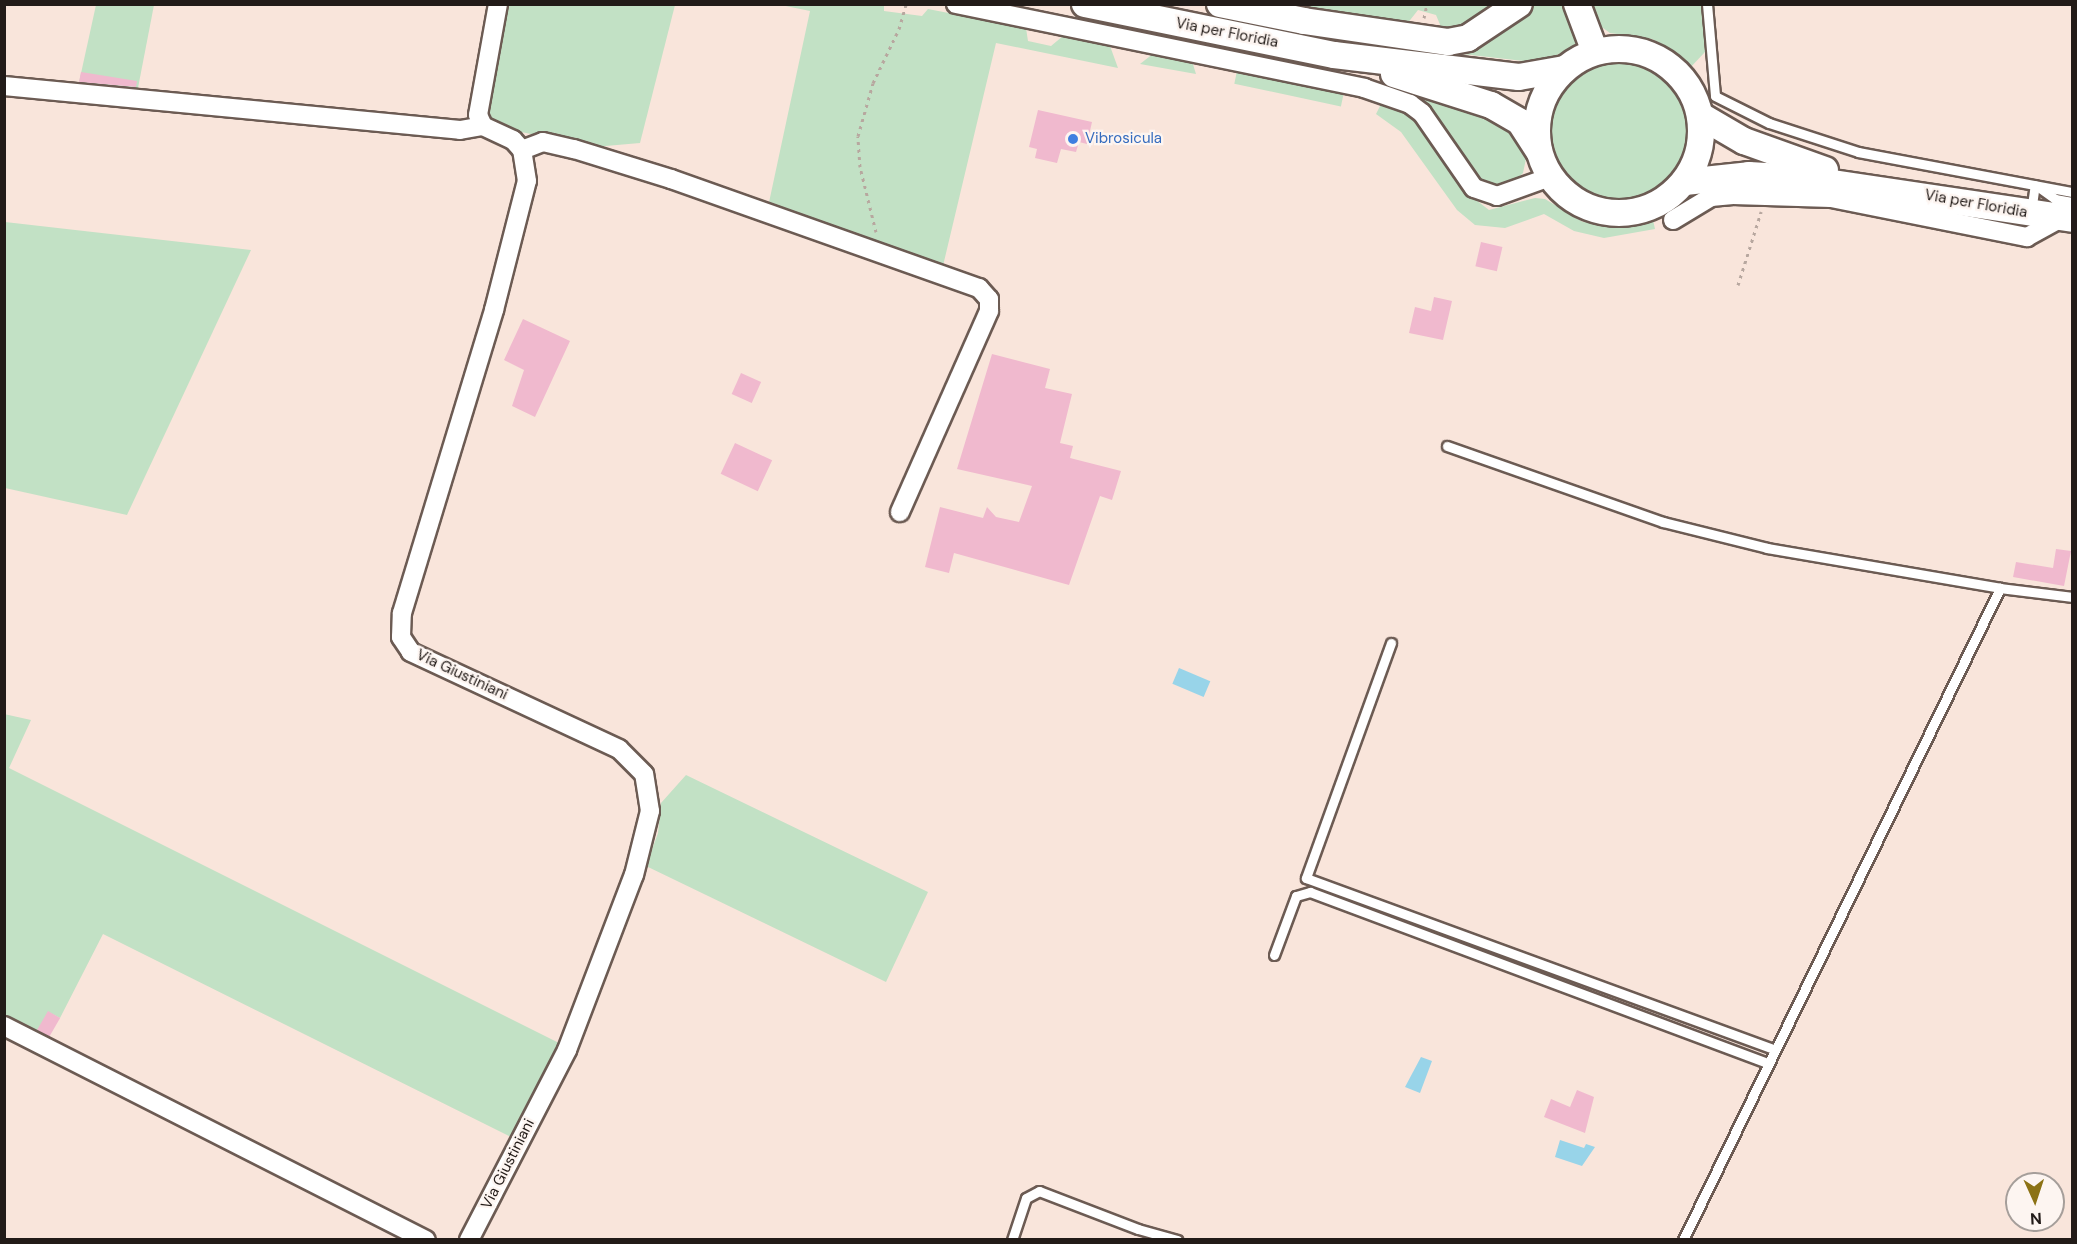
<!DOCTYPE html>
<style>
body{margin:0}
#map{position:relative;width:2077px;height:1244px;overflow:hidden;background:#f9e5db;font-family:"DM Sans",sans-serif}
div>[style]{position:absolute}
.green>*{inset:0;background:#c2e1c5;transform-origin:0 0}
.round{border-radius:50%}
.water>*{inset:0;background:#98d4e9;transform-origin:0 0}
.building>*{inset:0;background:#f0b9ce;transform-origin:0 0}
.path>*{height:3px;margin-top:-1.5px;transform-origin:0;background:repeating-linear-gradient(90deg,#b7a79f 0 3px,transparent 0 7.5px)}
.roads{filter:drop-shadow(2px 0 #6c5b53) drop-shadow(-2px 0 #6c5b53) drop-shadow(0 2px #6c5b53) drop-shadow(0 -2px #6c5b53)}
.lane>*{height:9px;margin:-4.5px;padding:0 4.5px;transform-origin:4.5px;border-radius:4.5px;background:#fff}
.street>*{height:18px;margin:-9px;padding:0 9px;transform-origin:9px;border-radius:9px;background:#fff}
.secondary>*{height:26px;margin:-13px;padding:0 13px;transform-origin:13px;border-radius:13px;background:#fff}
.secondary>.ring{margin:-13px;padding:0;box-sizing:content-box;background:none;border:26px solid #fff;border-radius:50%}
.dots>*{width:16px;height:16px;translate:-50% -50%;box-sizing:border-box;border:3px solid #fdf5f1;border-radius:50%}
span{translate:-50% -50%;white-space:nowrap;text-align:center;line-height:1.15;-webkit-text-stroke:4.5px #fdf5f1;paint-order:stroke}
.street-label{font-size:15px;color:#221b18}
.shop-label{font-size:15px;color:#366cbe}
.left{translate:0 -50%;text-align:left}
.frame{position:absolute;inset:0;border:6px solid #221b18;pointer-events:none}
.north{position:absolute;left:2005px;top:1172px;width:60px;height:60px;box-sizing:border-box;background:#fdf5f1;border:2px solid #a59e9a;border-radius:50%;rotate:177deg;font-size:16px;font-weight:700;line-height:24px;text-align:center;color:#221b18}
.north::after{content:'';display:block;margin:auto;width:21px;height:27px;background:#8c7215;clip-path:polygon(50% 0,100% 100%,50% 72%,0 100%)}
</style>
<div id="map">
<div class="green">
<i style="clip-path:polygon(96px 5px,154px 5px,137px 93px,78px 87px)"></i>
<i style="clip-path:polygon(504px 5px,675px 5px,640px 143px,594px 147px,502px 128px,491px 120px,485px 112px)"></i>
<i style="clip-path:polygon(781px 5px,884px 5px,884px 11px,922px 16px,928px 9px,1026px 28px,1028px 41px,1051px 46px,1063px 36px,1110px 46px,1118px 68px,996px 43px,942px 270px,768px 207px,810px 11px)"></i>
<i style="clip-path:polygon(1285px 5px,1504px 5px,1470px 28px,1444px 34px,1436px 15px,1418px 10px,1407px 24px)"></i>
<i style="clip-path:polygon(1536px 5px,1561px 5px,1568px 10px,1577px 39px,1574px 47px,1546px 60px,1532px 62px,1453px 53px)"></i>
<i style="clip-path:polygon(1588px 5px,1702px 5px,1705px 52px,1688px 70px,1665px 46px,1652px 39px,1610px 33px,1596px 23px)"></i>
<i style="clip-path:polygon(1154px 53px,1192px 61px,1196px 74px,1140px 64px)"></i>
<i class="round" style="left:1547px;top:60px;width:144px;height:144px"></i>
<i style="left:1237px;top:71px;width:109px;height:13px;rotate:12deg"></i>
<i style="clip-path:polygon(1416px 93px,1500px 122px,1514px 134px,1527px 154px,1523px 173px,1516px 180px,1498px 187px,1480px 180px,1429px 106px)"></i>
<i style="clip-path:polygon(1382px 102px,1405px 110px,1417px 121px,1467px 193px,1489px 210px,1535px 198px,1545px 199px,1583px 222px,1625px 225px,1653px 220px,1655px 229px,1604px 238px,1574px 231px,1544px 214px,1505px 228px,1475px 225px,1457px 210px,1401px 132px,1376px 114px)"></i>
<i style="clip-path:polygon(5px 222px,251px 250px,127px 515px,5px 488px)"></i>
<i style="clip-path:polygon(4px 714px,31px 720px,9px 768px,561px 1044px,511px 1137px,103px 934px,60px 1018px,48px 1012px,38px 1037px,5px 1020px)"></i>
<i style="clip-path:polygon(686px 775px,928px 892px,886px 982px,646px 866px,658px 833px,661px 803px)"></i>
</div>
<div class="water">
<i style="left:1179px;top:668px;width:34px;height:17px;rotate:23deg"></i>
<i style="clip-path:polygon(1421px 1057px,1432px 1061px,1420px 1093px,1405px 1087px)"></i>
<i style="clip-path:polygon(1560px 1140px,1584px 1148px,1586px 1144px,1595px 1147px,1582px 1166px,1555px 1157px)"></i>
</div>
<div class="building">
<i style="clip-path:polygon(81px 72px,137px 81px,136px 87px,79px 82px)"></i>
<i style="clip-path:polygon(1038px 110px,1092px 122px,1087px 144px,1079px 142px,1076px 152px,1061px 149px,1057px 163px,1035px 158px,1037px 149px,1029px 147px)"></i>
<i style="left:1481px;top:242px;width:22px;height:25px;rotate:13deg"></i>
<i style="clip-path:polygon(1434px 297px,1452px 301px,1443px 340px,1409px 333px,1415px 307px,1431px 311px)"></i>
<i style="clip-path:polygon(523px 319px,570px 341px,535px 417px,512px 406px,524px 370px,504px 360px)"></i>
<i style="clip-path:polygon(992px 354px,1050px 369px,1045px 388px,1072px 394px,1060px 443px,1073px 446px,1070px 458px,1121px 471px,1112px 500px,1100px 496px,1069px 585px,954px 553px,949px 573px,925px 567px,940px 507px,983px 518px,987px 507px,996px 517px,1019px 522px,1032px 486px,957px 469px)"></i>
<i style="left:741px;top:373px;width:22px;height:23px;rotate:24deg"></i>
<i style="left:735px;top:443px;width:41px;height:34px;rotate:25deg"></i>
<i style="clip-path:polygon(2056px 549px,2071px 551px,2064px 586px,2013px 577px,2016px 562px,2053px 568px)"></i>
<i style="left:48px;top:1011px;width:14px;height:22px;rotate:30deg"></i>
<i style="clip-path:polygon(1577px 1090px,1594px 1097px,1585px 1133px,1544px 1117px,1551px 1099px,1570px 1107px)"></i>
</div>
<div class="path">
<i style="left:1424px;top:18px;width:14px;rotate:-78deg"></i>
<i style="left:876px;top:232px;width:67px;rotate:-103.8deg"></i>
<i style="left:860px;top:167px;width:31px;rotate:-94deg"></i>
<i style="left:858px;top:136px;width:55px;rotate:-74.2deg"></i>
<i style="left:873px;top:83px;width:60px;rotate:-64.3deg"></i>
<i style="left:899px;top:29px;width:26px;rotate:-74deg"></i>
<i style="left:1738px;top:285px;width:77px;rotate:-72.5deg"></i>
</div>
<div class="roads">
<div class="lane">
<i style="left:1707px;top:4px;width:92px;rotate:85deg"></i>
<i style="left:1715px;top:96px;width:60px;rotate:26.6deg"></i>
<i style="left:1769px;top:123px;width:94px;rotate:18deg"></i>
<i style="left:1858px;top:152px;width:218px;rotate:10.6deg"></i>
<i style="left:2040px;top:188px;width:19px;rotate:36deg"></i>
<i style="left:2055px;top:199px;width:17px;rotate:10deg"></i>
<i style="left:2031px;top:212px;width:27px;rotate:-82deg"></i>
<i style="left:1447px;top:446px;width:229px;rotate:19.4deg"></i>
<i style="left:1663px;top:522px;width:107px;rotate:14deg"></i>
<i style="left:1767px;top:548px;width:236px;rotate:9.7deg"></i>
<i style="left:1391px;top:643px;width:250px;rotate:109.9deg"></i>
<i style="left:1306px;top:878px;width:498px;rotate:20.1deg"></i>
<i style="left:1274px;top:955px;width:63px;rotate:-69.6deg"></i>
<i style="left:1296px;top:896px;width:15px;rotate:-16deg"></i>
<i style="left:1310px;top:892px;width:489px;rotate:20.5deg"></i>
<i style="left:1012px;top:1240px;width:44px;rotate:-71.6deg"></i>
<i style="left:1026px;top:1198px;width:15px;rotate:-28deg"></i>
<i style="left:1039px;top:1191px;width:106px;rotate:21deg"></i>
<i style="left:1138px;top:1229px;width:41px;rotate:15.8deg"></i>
<i style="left:1683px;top:1240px;width:725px;rotate:-64.07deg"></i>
<i style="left:2000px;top:588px;width:73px;rotate:7.1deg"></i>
</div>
<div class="street">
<i style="left:956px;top:4px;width:417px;rotate:11.6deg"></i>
<i style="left:1364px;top:88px;width:49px;rotate:19.2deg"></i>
<i style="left:1410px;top:104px;width:15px;rotate:37deg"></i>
<i style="left:1422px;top:113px;width:91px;rotate:55.3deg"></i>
<i style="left:1474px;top:188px;width:24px;rotate:19deg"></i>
<i style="left:1497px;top:196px;width:56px;rotate:-19.7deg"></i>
<i style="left:4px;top:86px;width:458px;rotate:5.5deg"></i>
<i style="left:460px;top:130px;width:23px;rotate:-10deg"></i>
<i style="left:522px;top:150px;width:22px;rotate:-21deg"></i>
<i style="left:543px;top:142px;width:32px;rotate:13deg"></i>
<i style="left:574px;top:149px;width:102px;rotate:17.2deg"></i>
<i style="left:671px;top:179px;width:327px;rotate:19.5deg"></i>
<i style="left:979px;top:288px;width:15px;rotate:48deg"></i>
<i style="left:989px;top:299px;width:12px;rotate:90deg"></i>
<i style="left:989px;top:311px;width:220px;rotate:113.9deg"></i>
<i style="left:1673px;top:220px;width:44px;rotate:-31.2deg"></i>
<i style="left:1711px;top:197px;width:22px;rotate:-5deg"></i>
<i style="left:1733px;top:195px;width:98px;rotate:1.8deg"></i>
<i style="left:1831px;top:198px;width:200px;rotate:11.3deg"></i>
<i style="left:2027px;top:237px;width:39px;rotate:-29deg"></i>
<i style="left:4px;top:1026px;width:473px;rotate:26.9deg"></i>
<i style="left:469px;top:1240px;width:214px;rotate:-62.7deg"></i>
<i style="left:567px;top:1050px;width:187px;rotate:-69.1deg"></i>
<i style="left:634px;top:875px;width:66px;rotate:-76deg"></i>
<i style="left:650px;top:811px;width:37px;rotate:-99deg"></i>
<i style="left:644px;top:774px;width:35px;rotate:-135deg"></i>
<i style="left:619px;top:749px;width:230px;rotate:-155deg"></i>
<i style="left:411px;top:652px;width:18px;rotate:-124deg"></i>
<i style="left:401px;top:637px;width:24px;rotate:-88deg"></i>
<i style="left:402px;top:613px;width:317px;rotate:-73.1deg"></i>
<i style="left:494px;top:310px;width:133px;rotate:-75.7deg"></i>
<i style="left:527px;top:181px;width:31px;rotate:-99deg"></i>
<i style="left:522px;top:150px;width:13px;rotate:-132deg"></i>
<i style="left:513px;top:140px;width:33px;rotate:-155deg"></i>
<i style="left:483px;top:126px;width:12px;rotate:-114deg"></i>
<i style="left:478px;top:115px;width:113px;rotate:-79.8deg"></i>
</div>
<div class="secondary">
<i style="left:1085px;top:4px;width:254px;rotate:11.6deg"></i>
<i style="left:1334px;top:55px;width:186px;rotate:6.8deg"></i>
<i style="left:1519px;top:77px;width:46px;rotate:-10.1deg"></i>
<i style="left:1220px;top:4px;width:86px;rotate:11.4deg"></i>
<i style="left:1304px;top:21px;width:146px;rotate:8.3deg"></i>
<i style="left:1448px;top:42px;width:20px;rotate:-11deg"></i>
<i style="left:1468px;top:38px;width:61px;rotate:-33.7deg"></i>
<i style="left:1577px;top:4px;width:51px;rotate:69.4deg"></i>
<i class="ring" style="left:1537px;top:49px;width:138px;height:138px"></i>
<i style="left:1394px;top:74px;width:102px;rotate:17.7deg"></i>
<i style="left:1491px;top:105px;width:34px;rotate:30deg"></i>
<i style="left:1520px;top:122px;width:35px;rotate:57deg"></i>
<i style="left:1701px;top:116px;width:50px;rotate:30.2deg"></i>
<i style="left:1744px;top:141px;width:86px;rotate:19.7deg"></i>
<i style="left:1685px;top:182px;width:64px;rotate:-6.2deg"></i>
<i style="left:1749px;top:175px;width:50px;rotate:3.4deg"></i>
<i style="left:1799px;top:178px;width:276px;rotate:8.5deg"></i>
</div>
</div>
<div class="dots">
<i style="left:1073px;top:139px;background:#3f7fe0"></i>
</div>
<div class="street-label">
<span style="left:1227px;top:33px;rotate:11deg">Via per Floridia</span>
<span style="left:1976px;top:204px;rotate:10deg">Via per Floridia</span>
<span style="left:462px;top:675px;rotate:25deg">Via Giustiniani</span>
<span style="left:508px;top:1164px;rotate:-63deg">Via Giustiniani</span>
</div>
<div class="shop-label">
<span class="left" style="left:1085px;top:139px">Vibrosicula</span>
</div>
<div class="frame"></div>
<div class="north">N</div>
</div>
